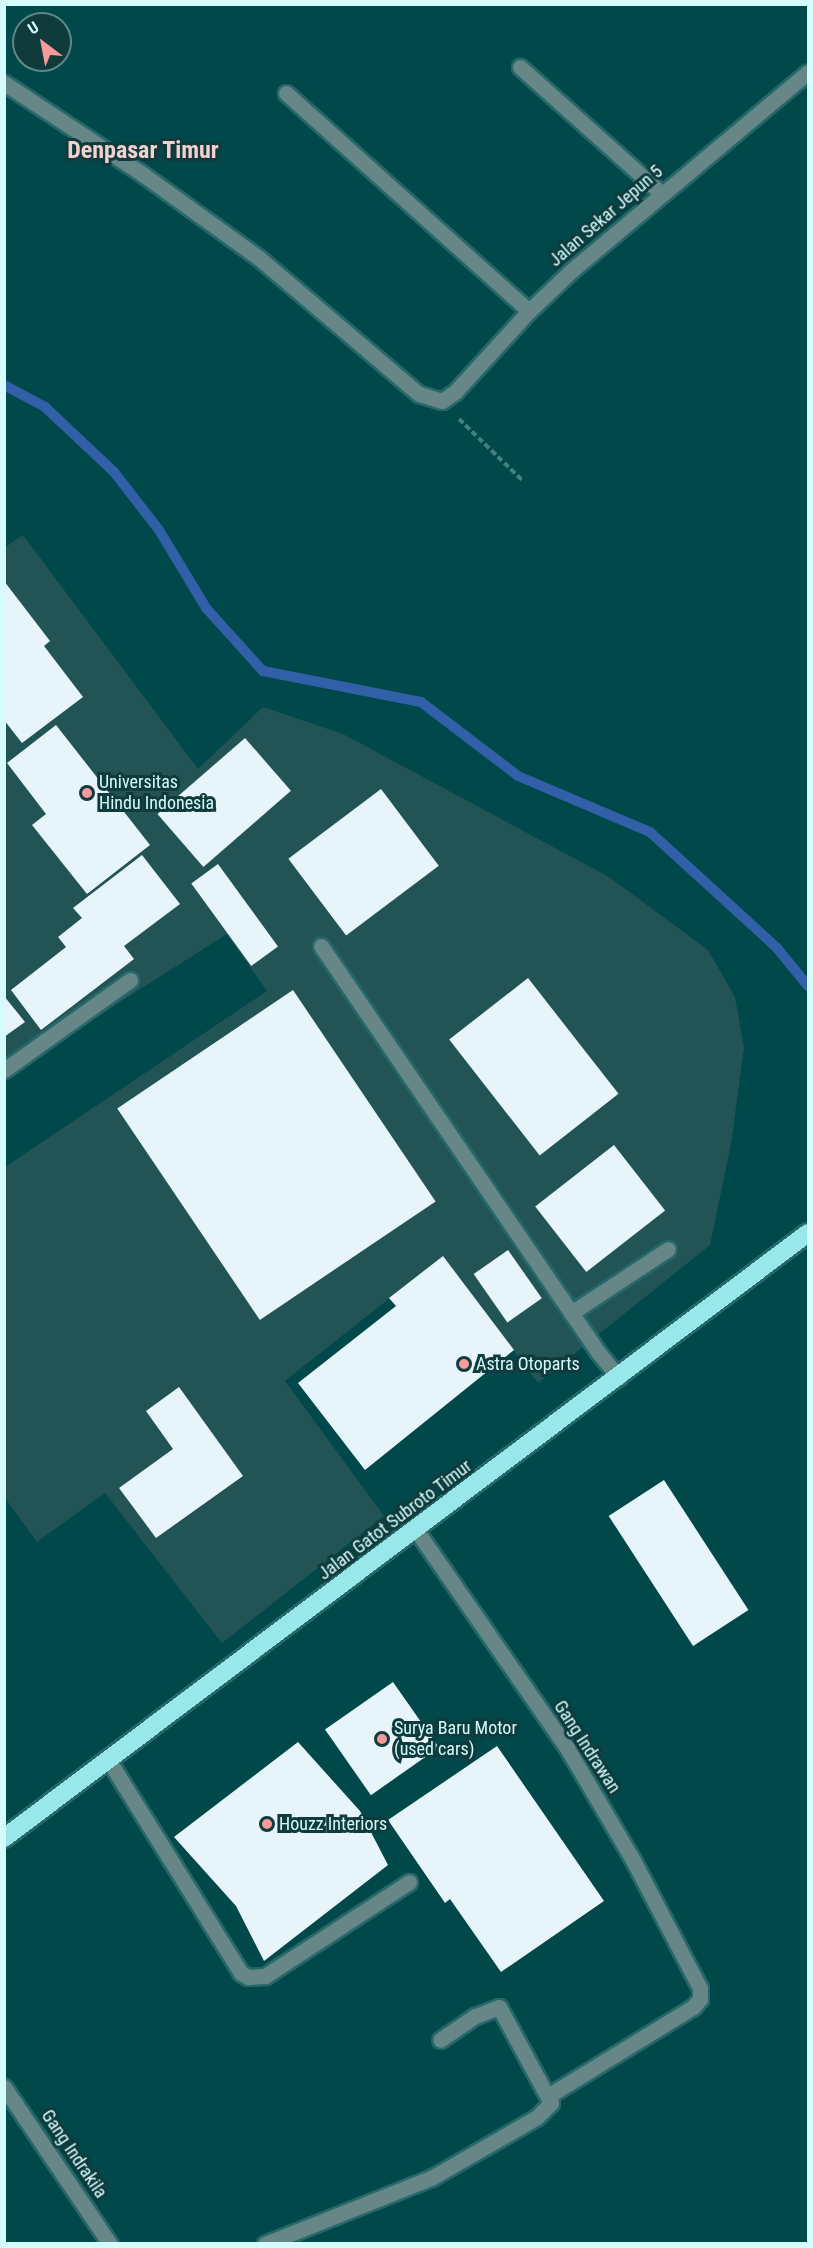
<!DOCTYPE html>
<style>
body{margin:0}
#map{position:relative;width:813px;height:2248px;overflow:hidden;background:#00484a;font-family:"Roboto Condensed",sans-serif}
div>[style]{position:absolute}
.built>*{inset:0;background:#225456}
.stream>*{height:10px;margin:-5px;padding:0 5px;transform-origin:5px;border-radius:5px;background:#3160a8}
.building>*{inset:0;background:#e7f5fa;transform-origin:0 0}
.path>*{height:4px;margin-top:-2px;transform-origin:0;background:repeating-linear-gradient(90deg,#427f81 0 6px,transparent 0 9px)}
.roads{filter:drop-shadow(2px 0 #26686a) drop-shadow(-2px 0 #26686a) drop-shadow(0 2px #26686a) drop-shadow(0 -2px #26686a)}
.minor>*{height:15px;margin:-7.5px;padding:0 7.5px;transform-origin:7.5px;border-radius:7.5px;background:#678687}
.highway>*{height:18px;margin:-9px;padding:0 9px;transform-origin:9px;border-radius:9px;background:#98e8eb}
.dots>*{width:16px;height:16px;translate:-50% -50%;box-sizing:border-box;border:3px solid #0f3b3d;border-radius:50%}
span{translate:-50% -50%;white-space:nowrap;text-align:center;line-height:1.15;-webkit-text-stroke:6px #0f3b3d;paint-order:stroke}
.street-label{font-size:18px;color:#d5fbfc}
.poi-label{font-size:18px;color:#d5fbfc}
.left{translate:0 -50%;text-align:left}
.district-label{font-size:24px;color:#f4d0d0;font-weight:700}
.frame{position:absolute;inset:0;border:6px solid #d5fbfc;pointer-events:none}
.north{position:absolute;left:12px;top:12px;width:60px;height:60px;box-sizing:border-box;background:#0f3b3d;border:2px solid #5e8889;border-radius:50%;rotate:328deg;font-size:16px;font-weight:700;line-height:24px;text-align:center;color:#d5fbfc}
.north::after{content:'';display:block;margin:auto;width:21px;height:27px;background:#f59b9c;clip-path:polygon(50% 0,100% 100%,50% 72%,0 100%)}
</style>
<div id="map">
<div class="built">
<i style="clip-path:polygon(23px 535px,198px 769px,263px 707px,343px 734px,609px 877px,708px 950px,735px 997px,744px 1048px,731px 1144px,710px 1245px,538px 1383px,443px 1256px,285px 1381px,384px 1516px,222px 1643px,105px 1493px,37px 1542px,5px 1498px,5px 1167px,267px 991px,227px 934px,5px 1075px,4px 548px)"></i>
</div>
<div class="stream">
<i style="left:4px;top:385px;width:47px;rotate:28.2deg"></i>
<i style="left:45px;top:407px;width:95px;rotate:43.3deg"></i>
<i style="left:114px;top:472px;width:73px;rotate:52.2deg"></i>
<i style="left:159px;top:530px;width:91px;rotate:58.9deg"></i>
<i style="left:206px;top:608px;width:85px;rotate:47.9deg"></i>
<i style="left:263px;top:671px;width:161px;rotate:11.1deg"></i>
<i style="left:421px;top:702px;width:122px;rotate:37.3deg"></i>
<i style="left:518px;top:776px;width:143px;rotate:23deg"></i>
<i style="left:650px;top:832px;width:172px;rotate:42.4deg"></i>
<i style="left:777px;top:948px;width:49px;rotate:50.8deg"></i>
</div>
<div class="building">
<i style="clip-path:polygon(4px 581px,50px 641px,44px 646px,83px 697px,22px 743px,4px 720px)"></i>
<i style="clip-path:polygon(56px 725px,150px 845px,87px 894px,32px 825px,46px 814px,7px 763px)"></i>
<i style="left:245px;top:738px;width:70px;height:116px;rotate:49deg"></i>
<i style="left:381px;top:789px;width:96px;height:116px;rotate:53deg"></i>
<i style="clip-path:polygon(142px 855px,180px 904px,124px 946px,134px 959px,41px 1030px,11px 990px,66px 947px,58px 937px,82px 918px,73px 908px)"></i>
<i style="left:218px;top:864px;width:102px;height:33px;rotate:54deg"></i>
<i style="left:528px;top:978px;width:147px;height:100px;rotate:52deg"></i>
<i style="left:293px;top:990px;width:255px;height:212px;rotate:56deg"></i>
<i style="clip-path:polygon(4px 996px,25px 1022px,4px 1037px)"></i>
<i style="left:614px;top:1145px;width:83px;height:100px;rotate:52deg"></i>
<i style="left:508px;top:1250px;width:59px;height:42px;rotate:55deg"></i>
<i style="clip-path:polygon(443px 1256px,514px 1350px,365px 1470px,298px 1383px,396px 1306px,389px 1298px)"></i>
<i style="clip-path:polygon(179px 1387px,243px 1476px,156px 1538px,119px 1488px,173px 1449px,146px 1411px)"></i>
<i style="left:664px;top:1480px;width:155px;height:66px;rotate:57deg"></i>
<i style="left:393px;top:1682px;width:80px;height:83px;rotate:55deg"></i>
<i style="clip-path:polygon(298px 1742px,360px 1811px,388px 1865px,264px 1961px,236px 1906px,174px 1837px)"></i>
<i style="clip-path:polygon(497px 1746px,604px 1901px,501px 1972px,450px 1899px,445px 1903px,388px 1820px)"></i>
</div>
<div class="path">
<i style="left:459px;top:419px;width:89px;rotate:44.1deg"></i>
</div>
<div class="roads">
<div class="minor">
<i style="left:520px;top:67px;width:189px;rotate:41.8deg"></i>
<i style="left:4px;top:83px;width:164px;rotate:33.3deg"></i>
<i style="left:141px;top:173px;width:145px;rotate:35.8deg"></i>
<i style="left:259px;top:258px;width:210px;rotate:40.4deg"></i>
<i style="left:419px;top:394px;width:24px;rotate:17deg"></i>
<i style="left:442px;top:401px;width:16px;rotate:-35deg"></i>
<i style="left:455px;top:392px;width:110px;rotate:-47.6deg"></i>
<i style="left:529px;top:311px;width:58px;rotate:-43.6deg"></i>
<i style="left:571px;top:271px;width:309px;rotate:-40deg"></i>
<i style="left:286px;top:93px;width:326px;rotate:41.9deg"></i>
<i style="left:321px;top:946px;width:491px;rotate:55.7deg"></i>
<i style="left:598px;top:1352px;width:33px;rotate:51deg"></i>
<i style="left:4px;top:1070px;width:155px;rotate:-35.5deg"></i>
<i style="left:571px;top:1313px;width:116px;rotate:-33.4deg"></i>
<i style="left:416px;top:1530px;width:265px;rotate:55.3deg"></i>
<i style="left:567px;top:1748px;width:130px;rotate:59.5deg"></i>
<i style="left:633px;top:1860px;width:144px;rotate:62.4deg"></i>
<i style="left:700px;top:1988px;width:11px;rotate:90deg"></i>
<i style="left:700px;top:1999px;width:11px;rotate:131deg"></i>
<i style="left:693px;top:2007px;width:170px;rotate:148.5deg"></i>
<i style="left:109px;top:1761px;width:250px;rotate:58.1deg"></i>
<i style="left:241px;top:1973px;width:8px;rotate:30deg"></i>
<i style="left:248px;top:1977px;width:17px;rotate:-3deg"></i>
<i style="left:265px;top:1976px;width:172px;rotate:-33.1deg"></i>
<i style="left:4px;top:2087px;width:189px;rotate:56deg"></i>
<i style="left:265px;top:2244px;width:179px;rotate:-21.7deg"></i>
<i style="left:431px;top:2178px;width:122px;rotate:-29.9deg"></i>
<i style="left:537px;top:2117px;width:20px;rotate:-45deg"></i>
<i style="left:551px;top:2103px;width:109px;rotate:-118.4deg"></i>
<i style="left:499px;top:2007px;width:26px;rotate:159deg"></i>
<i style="left:475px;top:2016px;width:42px;rotate:145.6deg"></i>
</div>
<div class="highway">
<i style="left:4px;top:1838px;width:1006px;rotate:-36.96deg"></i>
</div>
</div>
<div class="dots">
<i style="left:87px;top:793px;background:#f59b9c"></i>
<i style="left:464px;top:1364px;background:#f59b9c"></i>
<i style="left:382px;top:1739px;background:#f59b9c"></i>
<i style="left:267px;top:1824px;background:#f59b9c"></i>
</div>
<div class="street-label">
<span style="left:606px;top:216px;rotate:-41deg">Jalan Sekar Jepun 5</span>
<span style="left:395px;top:1520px;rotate:-37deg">Jalan Gatot Subroto Timur</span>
<span style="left:587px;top:1747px;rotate:57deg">Gang Indrawan</span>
<span style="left:74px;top:2154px;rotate:56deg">Gang Indrakila</span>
</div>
<div class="poi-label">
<span class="left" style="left:99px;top:793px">Universitas<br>Hindu Indonesia</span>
<span class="left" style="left:476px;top:1364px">Astra Otoparts</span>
<span class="left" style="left:394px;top:1739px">Surya Baru Motor<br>(used cars)</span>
<span class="left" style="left:279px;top:1824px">Houzz Interiors</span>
</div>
<div class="district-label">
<span style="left:143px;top:151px">Denpasar Timur</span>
</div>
<div class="frame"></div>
<div class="north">U</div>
</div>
